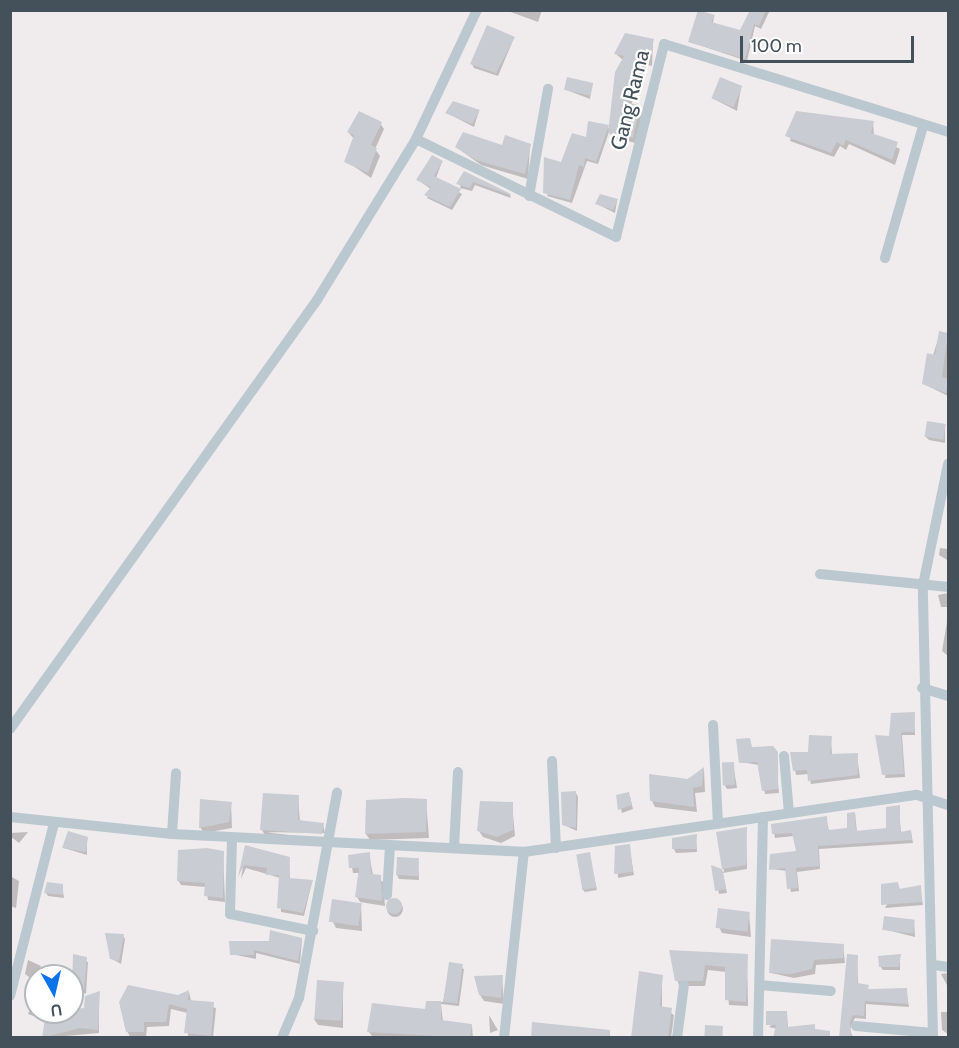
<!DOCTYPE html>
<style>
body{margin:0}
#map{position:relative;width:959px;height:1048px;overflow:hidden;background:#f0eced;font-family:Cabin,sans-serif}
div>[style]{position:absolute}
.shadow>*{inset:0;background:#0003}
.round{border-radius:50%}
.building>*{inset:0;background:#c9ccd2;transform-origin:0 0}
.minor>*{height:10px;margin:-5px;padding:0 5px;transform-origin:5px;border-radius:5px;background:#bcc8d0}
span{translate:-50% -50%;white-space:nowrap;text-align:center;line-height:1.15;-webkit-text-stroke:4.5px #fff;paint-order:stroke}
.street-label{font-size:21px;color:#44515b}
.frame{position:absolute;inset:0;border:12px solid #44515b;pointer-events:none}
.north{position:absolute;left:24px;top:964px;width:60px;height:60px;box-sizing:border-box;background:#fff;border:2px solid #b4b9bd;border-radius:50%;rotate:172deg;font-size:16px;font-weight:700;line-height:24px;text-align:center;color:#44515b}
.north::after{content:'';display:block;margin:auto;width:21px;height:27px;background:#0c72ea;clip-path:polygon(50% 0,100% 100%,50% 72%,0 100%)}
.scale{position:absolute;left:740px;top:36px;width:174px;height:27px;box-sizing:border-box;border:3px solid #44515b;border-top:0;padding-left:8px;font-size:18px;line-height:21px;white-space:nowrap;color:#44515b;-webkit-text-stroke:4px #fff;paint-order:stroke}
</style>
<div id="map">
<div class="shadow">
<i style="clip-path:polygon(505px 10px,542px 10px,538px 22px)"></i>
<i style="clip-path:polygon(752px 10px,770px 10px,761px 29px,755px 26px,747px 61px,690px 42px,714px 16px,713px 24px,741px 32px)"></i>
<i style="clip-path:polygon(514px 38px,498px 76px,474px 68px,472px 64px)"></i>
<i style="clip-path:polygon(653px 40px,652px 66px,647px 65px,631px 105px,643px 112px,636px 143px,613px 138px,609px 132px,598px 164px,587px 161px,572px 203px,547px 196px,562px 164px,587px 139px,608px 127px,610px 131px,623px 60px,616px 54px)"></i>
<i style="clip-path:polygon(592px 84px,590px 99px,564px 89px)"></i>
<i style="clip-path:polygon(741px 88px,737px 111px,712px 98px)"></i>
<i style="clip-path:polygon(479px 111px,474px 127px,447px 113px)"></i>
<i style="clip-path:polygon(797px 113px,873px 122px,874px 136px,900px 149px,895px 165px,849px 144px,846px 150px,840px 146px,834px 157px,790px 141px)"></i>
<i style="clip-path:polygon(380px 123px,384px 129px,375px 149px,380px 156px,371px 178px,346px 161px,354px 139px,348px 132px)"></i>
<i style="clip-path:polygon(530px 145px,528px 179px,481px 165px,456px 147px)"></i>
<i style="clip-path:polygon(442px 162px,436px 178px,462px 194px,452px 210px,427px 198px,431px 189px,418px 180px)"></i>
<i style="clip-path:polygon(464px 173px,510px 195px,511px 198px,475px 185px,472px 191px,460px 188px)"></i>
<i style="clip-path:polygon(617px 201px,615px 213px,597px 204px)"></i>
<i style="clip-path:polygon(940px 333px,948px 334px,948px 396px,924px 384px)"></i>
<i style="clip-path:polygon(945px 426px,945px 443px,929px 440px,926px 437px)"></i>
<i style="clip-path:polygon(940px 548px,948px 549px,948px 575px,947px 560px,939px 555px)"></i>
<i style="clip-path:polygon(948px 593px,948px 607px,941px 607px,938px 595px)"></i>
<i style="clip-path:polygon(948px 616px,948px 656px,942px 651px)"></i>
<i style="clip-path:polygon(914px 714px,915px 735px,902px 735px,905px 777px,885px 778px,891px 738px)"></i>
<i style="clip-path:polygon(831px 737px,832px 755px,857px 755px,860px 778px,811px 784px,809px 774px,796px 775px,792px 754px,810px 754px)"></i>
<i style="clip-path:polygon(749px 740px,752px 749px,775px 752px,779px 793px,765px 794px,759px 765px,741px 762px)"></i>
<i style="clip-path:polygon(733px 763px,737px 788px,727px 789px,725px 786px)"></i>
<i style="clip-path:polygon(704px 769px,705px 792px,695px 793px,697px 812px,655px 807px,652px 801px)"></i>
<i style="clip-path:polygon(576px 793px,578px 797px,577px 831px,564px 825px)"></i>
<i style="clip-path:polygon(298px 796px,300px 822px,323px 825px,325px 833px,263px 832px,324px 839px,265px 835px,262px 830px)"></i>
<i style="clip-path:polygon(618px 796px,630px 797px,633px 809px,622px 813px)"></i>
<i style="clip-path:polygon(426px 800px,429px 838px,370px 840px,366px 834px)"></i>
<i style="clip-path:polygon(231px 803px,232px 828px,204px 833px,200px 827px)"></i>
<i style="clip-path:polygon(512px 804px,515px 836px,501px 843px,483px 837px,479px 831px)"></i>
<i style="clip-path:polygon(899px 807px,901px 833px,911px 832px,913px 843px,819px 849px,820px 869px,797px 872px,799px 891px,791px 892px,787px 871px,771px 869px,797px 853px,794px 836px,775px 838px,772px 825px,826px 817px,829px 831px,849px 830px,855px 813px,857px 832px,887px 830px)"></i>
<i style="clip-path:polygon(746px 829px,747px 869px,723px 873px,727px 893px,719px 894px,713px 867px,724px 872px,718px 833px)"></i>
<i style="clip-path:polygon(28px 832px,19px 843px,10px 836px,10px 833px)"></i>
<i style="clip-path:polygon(696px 837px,697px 852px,676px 853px,674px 849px)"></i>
<i style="clip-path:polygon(87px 839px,87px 855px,64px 848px)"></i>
<i style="clip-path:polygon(629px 846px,634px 875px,618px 878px,616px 848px)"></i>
<i style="clip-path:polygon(246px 847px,289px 858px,290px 880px,312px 882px,304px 916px,281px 912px,280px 878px,246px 868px,241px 879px)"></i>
<i style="clip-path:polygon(223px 853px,225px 902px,208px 900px,206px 887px,181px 885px,178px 880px)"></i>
<i style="clip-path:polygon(369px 854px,373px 875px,383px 882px,385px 906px,360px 902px,357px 897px,360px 873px,353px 873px,350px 856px)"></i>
<i style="clip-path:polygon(589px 854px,597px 890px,585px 892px,582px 889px)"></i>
<i style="clip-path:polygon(418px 860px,419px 880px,399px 879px,397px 875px)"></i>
<i style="clip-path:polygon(10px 876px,19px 881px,16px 908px,10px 906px)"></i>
<i style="clip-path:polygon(898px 884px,900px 890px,920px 886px,923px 905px,885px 908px)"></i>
<i style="clip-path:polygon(62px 885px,64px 898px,48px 896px,46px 893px)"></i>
<i class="round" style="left:387px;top:901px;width:16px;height:16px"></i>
<i style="clip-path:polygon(361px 904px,362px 931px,336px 928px,333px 922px)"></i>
<i style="clip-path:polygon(749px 913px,751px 937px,722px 933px,719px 927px)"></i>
<i style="clip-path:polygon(914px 921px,915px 937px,883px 929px)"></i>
<i style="clip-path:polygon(123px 936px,125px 939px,121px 964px,112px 959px)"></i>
<i style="clip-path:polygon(302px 939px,300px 964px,256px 953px,256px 959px,231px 954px)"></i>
<i style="clip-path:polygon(843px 946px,845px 963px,816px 965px,815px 974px,794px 978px,771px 973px)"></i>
<i style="clip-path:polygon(670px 951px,747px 955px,748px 1006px,729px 1005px,726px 972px,708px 970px,705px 986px,679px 986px)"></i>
<i style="clip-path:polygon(74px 956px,88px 962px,86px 994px,72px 988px)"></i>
<i style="clip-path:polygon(857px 956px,858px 985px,870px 991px,906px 989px,909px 1007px,866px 1004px,866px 1019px,855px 1018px,850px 1029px,853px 1038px,841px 1038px)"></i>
<i style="clip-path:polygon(900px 956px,900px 970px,883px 970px,880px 966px)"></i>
<i style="clip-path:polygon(28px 960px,41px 966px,33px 980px,25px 974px)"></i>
<i style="clip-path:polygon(450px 963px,464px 969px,459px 1006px,441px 1004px,443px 1022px,472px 1026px,473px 1038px,372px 1036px,369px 1032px,427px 1011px,428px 1003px,443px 1002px)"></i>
<i style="clip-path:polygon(948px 973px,948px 987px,941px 974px)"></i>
<i style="clip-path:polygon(662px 976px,662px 1008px,674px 1015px,671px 1038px,633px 1038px)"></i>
<i style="clip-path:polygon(502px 977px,504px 1004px,484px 1001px,480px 995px)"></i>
<i style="clip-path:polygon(343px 984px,343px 1028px,318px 1025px,314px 1019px)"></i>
<i style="clip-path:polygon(189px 992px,191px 1001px,216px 1008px,213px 1038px,188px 1038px,188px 1013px,171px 1009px,169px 1026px,147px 1027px,146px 1037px,130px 1037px,127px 1031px)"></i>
<i style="clip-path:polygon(99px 993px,99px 1033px,44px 1038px,47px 1021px,28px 1014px,34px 1000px,36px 1012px,85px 1010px)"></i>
<i style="clip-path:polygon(941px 1012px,948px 1012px,948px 1034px,942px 1030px)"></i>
<i style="clip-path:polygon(787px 1013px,788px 1028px,814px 1025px,815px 1038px,769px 1027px)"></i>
<i style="clip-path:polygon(489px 1015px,496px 1027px,498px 1030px,490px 1033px)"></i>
</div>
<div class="building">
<i style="clip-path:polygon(698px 10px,715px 15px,711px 22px,740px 30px,750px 10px,766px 10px,759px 26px,754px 24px,745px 59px,688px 42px)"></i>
<i style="clip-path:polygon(487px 25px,515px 37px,496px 73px,470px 64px)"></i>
<i style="clip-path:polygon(625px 33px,654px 39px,649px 61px,644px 60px,627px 103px,640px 105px,633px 138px,608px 133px,615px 72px,624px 56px,614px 54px)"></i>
<i style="left:567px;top:77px;width:27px;height:13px;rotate:13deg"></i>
<i style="left:720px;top:77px;width:24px;height:23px;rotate:22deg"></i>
<i style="clip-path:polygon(453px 101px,480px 110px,472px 124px,445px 113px)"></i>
<i style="clip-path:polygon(359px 111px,382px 122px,371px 145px,377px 148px,368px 173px,344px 162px,354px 135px,347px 132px)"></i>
<i style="clip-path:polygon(796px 111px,874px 121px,871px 133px,898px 142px,892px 160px,846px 140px,843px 146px,837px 142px,831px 153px,785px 136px)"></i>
<i style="clip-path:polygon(588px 121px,609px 125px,596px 162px,585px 158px,584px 167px,579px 165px,570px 200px,543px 193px,544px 157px,561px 162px,572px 133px,586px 137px)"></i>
<i style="clip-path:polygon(463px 132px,502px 145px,505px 135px,531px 144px,525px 174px,476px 160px,455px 147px)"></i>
<i style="clip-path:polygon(432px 155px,443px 161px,434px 176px,461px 189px,450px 207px,424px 195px,431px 187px,416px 180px)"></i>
<i style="clip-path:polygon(464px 171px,511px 194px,510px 195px,473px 182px,470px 188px,456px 184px)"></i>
<i style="clip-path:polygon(600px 194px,618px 199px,613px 210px,595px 204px)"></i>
<i style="clip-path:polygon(939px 331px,948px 333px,942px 377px,948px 379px,946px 393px,922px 384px,927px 353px,935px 355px)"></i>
<i style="left:927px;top:421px;width:19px;height:16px;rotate:9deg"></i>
<i style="clip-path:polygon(915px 712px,914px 732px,901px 732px,904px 774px,882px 775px,875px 735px,889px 736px,891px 713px)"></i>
<i style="clip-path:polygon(809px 735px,832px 736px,830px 754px,858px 753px,858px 775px,808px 781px,807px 770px,793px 771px,790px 752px,808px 752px)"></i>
<i style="clip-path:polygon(750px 738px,752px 747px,773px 746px,778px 752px,778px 789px,762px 791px,757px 762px,739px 763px,736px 739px)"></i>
<i style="left:734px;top:762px;width:23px;height:12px;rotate:88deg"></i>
<i style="clip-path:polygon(704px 767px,702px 786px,693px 788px,694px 807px,650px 801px,649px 774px,688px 779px)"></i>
<i style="clip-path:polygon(576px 791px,576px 828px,562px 825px,561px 792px)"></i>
<i style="clip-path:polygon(629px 792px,632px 805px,618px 810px,616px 795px)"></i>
<i style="clip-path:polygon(263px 793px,299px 795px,298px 820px,324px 823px,322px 834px,260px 830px)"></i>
<i style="clip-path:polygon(405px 798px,427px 799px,426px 832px,365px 834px,366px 800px)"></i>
<i style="clip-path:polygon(200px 799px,232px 802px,229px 822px,199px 828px)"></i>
<i style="clip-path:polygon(480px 801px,513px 802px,513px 830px,497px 837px,477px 831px)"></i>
<i style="clip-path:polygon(900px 805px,900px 832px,911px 830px,912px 840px,818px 846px,819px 866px,796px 868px,798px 888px,787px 889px,785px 868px,769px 870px,770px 854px,796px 851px,792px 833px,772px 834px,771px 824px,827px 816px,828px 830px,847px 828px,847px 813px,855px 812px,856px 831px,886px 828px,886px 807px)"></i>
<i style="clip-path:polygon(747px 827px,746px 865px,722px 869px,716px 832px)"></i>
<i style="clip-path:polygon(68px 831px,88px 837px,86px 852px,62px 848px)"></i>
<i style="clip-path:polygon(697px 834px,696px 849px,672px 849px,672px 838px)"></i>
<i style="clip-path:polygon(630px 844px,633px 872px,614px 874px,615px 846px)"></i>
<i style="clip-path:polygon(245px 845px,290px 857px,289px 878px,313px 880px,303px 913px,277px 908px,279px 875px,266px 875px,267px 868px,244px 865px,238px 877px)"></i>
<i style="clip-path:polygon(207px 848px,224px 851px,223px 898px,204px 896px,205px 883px,177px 881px,178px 850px)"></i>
<i style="clip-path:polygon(370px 852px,371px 874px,381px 875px,382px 901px,355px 897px,359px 868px,349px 868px,348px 855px)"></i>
<i style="left:590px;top:852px;width:36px;height:14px;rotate:80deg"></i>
<i style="left:397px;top:857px;width:22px;height:18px;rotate:3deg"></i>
<i style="clip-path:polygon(711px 865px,722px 869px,726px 889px,715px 891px)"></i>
<i style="clip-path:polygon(47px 882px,63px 884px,63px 895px,44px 893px)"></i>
<i style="clip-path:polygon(898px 882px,899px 889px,921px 885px,922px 902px,881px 905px,881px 884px)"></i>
<i class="round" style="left:386px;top:898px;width:16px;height:16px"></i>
<i style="left:332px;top:899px;width:30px;height:23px;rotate:8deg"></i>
<i style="left:718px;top:908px;width:32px;height:20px;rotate:7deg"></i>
<i style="left:884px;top:916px;width:31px;height:14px;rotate:7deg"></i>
<i style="clip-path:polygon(270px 930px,302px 938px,298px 961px,254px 950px,254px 955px,230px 955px,229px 941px,269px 941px)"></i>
<i style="clip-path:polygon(105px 933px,124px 934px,119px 961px,110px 959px)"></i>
<i style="clip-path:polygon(771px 939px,844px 944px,843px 958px,814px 960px,812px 969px,791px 974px,769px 973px)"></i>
<i style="clip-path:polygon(669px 950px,748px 954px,746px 1002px,725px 1000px,725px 967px,705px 965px,703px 981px,675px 981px)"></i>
<i style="clip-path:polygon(73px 954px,87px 957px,84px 991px,72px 989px)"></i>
<i style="clip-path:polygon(847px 954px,858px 955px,857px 983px,869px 985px,868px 989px,907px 988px,908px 1004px,865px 1001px,864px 1016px,853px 1015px,850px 1022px,851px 1038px,839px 1038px)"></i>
<i style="clip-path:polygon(901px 954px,899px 967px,879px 967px,878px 956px)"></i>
<i style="left:449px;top:962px;width:14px;height:40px;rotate:8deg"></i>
<i style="clip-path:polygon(639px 971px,663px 975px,660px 1006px,672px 1008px,668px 1038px,631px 1038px)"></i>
<i style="clip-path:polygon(503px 975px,501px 998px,479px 995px,474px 976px)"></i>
<i style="left:317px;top:980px;width:27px;height:39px;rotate:4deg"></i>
<i style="clip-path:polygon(128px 985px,178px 995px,189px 990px,188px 1000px,214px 1002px,211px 1036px,184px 1033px,187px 1009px,169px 1004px,166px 1022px,144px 1022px,144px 1032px,126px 1032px,119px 1002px)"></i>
<i style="clip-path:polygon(100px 991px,98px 1030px,80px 1028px,42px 1038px,46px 1012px,84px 1008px,85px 996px)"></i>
<i style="clip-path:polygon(426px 1001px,441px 1001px,441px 1020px,472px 1024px,470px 1038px,367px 1032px,372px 1003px,425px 1009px)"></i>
<i style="clip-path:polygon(766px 1011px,787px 1011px,787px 1027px,815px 1024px,815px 1029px,830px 1031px,830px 1038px,773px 1038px,776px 1025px,766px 1025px)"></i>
<i style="clip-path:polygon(532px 1022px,610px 1030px,610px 1038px,531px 1038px)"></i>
<i style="left:705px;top:1025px;width:18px;height:13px;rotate:3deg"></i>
</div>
<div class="minor">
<i style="left:416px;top:139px;width:223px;rotate:26.1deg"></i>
<i style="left:616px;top:237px;width:199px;rotate:-76deg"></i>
<i style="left:664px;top:44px;width:297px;rotate:17.2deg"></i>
<i style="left:529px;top:196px;width:109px;rotate:-79.9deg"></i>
<i style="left:885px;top:258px;width:137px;rotate:-73.9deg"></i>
<i style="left:820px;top:574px;width:129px;rotate:5.8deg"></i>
<i style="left:922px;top:688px;width:27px;rotate:17deg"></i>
<i style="left:713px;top:725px;width:99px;rotate:87.1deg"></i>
<i style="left:10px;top:729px;width:528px;rotate:-54.41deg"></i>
<i style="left:317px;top:300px;width:189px;rotate:-58.4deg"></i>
<i style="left:416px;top:139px;width:143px;rotate:-64.7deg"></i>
<i style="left:784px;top:756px;width:57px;rotate:85deg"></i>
<i style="left:552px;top:761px;width:87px;rotate:87.4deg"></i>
<i style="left:10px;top:817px;width:163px;rotate:6deg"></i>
<i style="left:172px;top:834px;width:352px;rotate:2.9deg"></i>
<i style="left:524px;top:852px;width:397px;rotate:-8.3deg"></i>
<i style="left:917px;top:795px;width:33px;rotate:18deg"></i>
<i style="left:172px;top:834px;width:61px;rotate:-86.2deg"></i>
<i style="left:232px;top:838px;width:76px;rotate:91.5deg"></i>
<i style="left:230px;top:914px;width:85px;rotate:11.6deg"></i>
<i style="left:454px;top:848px;width:76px;rotate:-87deg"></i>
<i style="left:387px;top:895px;width:49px;rotate:-86.5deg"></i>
<i style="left:934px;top:965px;width:14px;rotate:8deg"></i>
<i style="left:760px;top:985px;width:71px;rotate:4.8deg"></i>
<i style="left:10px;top:996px;width:178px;rotate:-75.7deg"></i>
<i style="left:856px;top:1026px;width:77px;rotate:5.2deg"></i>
<i style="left:282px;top:1038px;width:43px;rotate:-67deg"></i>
<i style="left:299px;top:998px;width:209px;rotate:-79.5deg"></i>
<i style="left:504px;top:1038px;width:187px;rotate:-83.9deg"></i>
<i style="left:677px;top:1038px;width:53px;rotate:-82.5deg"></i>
<i style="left:758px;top:1038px;width:221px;rotate:-88.7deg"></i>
<i style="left:933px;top:1038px;width:453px;rotate:-91.3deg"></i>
<i style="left:923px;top:585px;width:124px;rotate:-78.3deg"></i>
</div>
<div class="street-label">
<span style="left:630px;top:100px;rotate:-76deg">Gang Rama</span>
</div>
<div class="frame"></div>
<div class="north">U</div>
<div class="scale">100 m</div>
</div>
